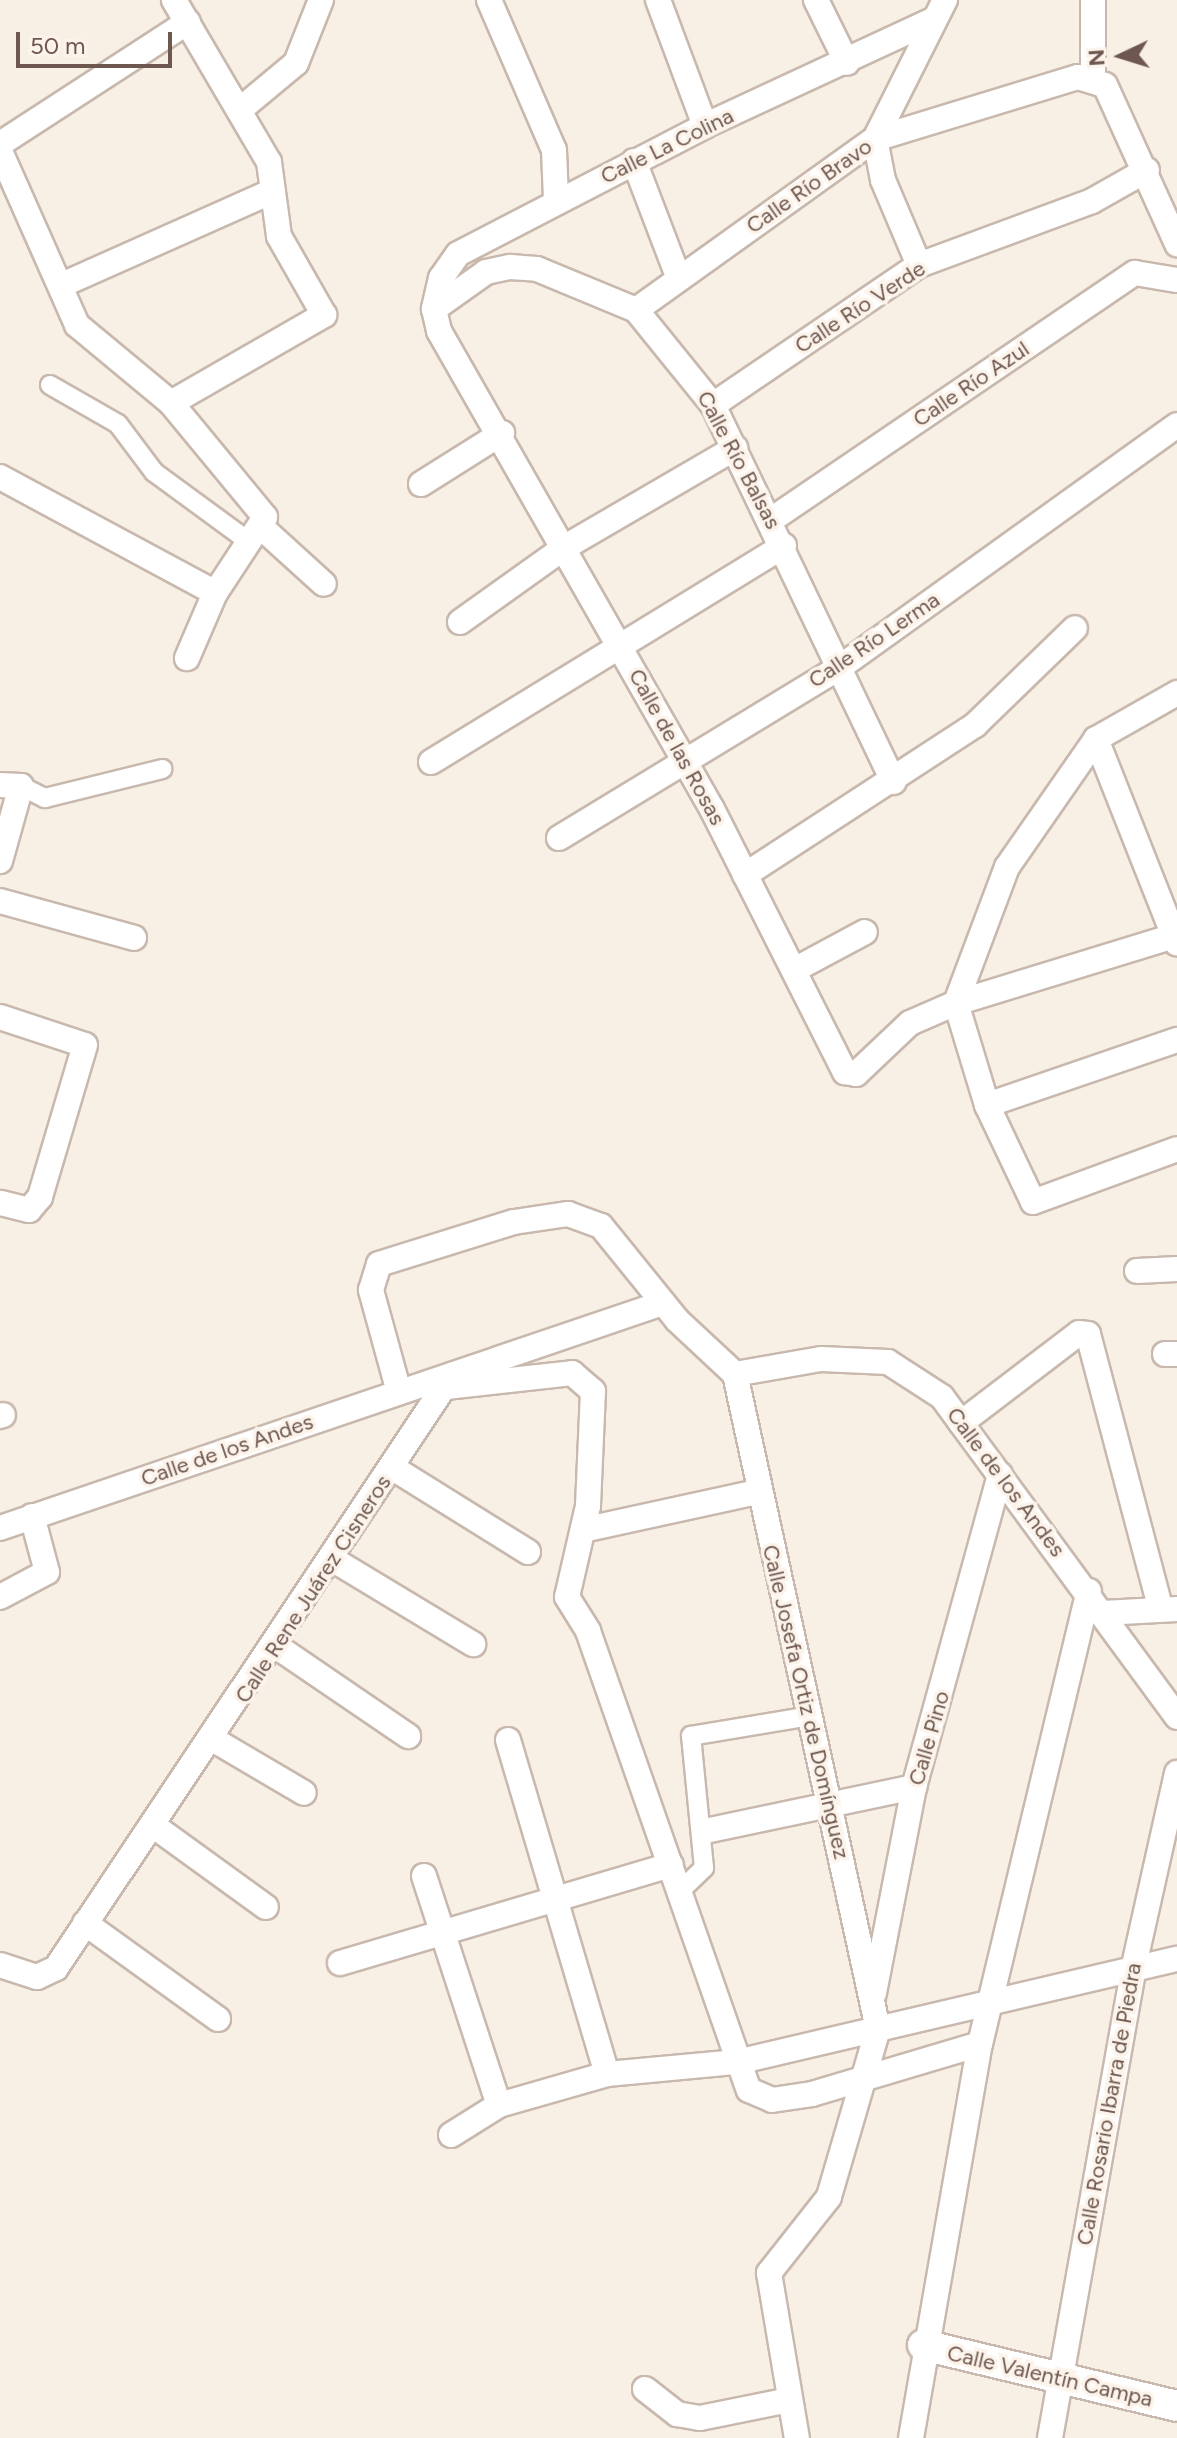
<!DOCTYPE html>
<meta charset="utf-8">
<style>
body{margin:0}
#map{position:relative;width:1177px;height:2438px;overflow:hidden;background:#f9f0e5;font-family:Figtree,sans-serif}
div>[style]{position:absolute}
.roads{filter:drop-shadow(2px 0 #c8b8ad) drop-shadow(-2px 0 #c8b8ad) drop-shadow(0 2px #c8b8ad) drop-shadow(0 -2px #c8b8ad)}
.pedestrian>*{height:18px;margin:-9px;padding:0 9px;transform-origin:9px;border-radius:9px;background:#fff}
.minor>*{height:24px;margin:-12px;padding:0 12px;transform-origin:12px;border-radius:12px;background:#fff}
.tertiary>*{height:30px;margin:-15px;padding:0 15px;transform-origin:15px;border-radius:15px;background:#fff}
span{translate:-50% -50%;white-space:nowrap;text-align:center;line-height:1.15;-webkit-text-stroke:7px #fcf4eb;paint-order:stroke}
.street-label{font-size:22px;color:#6e574e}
.north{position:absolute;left:1081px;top:16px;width:80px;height:80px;-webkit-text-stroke:6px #fcf4eb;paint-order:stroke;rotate:266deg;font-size:22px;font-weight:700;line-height:32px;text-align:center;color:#6e574e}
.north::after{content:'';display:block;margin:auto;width:28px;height:36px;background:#6e574e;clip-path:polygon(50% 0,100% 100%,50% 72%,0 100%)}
.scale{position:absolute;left:16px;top:32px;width:156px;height:36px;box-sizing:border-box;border:4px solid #6e574e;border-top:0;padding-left:10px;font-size:24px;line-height:28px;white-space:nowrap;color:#6e574e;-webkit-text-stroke:6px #fcf4eb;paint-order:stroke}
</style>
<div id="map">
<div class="roads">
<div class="pedestrian">
<i style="left:50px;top:385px;width:78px;rotate:29.8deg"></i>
<i style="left:118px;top:424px;width:60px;rotate:53.1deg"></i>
<i style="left:154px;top:472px;width:117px;rotate:36.3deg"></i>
<i style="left:21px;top:786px;width:27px;rotate:27deg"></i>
<i style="left:45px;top:798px;width:121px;rotate:-13.9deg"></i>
<i style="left:679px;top:1892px;width:35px;rotate:-44deg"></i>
<i style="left:704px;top:1868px;width:133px;rotate:-95.6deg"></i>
<i style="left:691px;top:1736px;width:122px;rotate:-9.5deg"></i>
</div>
<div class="minor">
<i style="left:489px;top:0;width:163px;rotate:66.6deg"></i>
<i style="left:554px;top:150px;width:50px;rotate:87.7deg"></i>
<i style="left:658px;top:0;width:134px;rotate:69.5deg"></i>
<i style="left:816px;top:0;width:70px;rotate:63.8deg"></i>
<i style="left:935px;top:19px;width:254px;rotate:155.1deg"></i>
<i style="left:705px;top:126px;width:278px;rotate:152.6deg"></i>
<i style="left:458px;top:254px;width:29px;rotate:125deg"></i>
<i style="left:441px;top:278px;width:32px;rotate:103deg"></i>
<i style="left:434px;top:309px;width:23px;rotate:77deg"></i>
<i style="left:439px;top:331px;width:550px;rotate:60.27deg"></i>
<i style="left:712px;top:809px;width:295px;rotate:63.2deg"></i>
<i style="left:845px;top:1072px;width:11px;rotate:10deg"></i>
<i style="left:856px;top:1074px;width:74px;rotate:-43.4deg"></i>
<i style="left:910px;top:1023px;width:50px;rotate:-23.5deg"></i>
<i style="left:956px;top:1003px;width:228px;rotate:-17.1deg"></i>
<i style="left:1093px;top:79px;width:79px;rotate:-90deg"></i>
<i style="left:242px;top:108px;width:70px;rotate:-39.8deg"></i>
<i style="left:296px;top:63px;width:68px;rotate:-68.4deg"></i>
<i style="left:0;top:144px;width:224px;rotate:-33deg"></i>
<i style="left:0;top:151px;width:190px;rotate:66.1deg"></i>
<i style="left:77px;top:325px;width:122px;rotate:39.7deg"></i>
<i style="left:171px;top:403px;width:148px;rotate:50.5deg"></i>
<i style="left:265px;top:517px;width:91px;rotate:123.3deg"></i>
<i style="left:215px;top:593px;width:71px;rotate:113.3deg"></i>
<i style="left:634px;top:161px;width:126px;rotate:69.1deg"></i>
<i style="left:919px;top:265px;width:92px;rotate:-113deg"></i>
<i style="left:883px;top:180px;width:42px;rotate:-101deg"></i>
<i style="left:875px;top:139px;width:156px;rotate:-63.3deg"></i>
<i style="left:64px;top:284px;width:227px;rotate:-24deg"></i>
<i style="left:434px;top:309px;width:64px;rotate:-35.4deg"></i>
<i style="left:486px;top:272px;width:25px;rotate:-12deg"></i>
<i style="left:510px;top:267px;width:27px;rotate:4deg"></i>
<i style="left:537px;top:269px;width:107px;rotate:22.5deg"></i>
<i style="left:636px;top:310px;width:122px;rotate:51deg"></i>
<i style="left:713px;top:405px;width:418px;rotate:64.4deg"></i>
<i style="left:636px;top:310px;width:294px;rotate:-35.6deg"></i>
<i style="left:875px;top:139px;width:212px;rotate:-17deg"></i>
<i style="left:1078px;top:77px;width:28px;rotate:17deg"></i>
<i style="left:1105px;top:85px;width:175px;rotate:65.6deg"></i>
<i style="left:171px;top:403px;width:177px;rotate:-29.9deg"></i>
<i style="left:324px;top:315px;width:91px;rotate:-119.7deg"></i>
<i style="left:279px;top:236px;width:75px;rotate:-97.7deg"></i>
<i style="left:269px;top:162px;width:188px;rotate:-120.4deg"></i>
<i style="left:713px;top:405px;width:249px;rotate:-34.2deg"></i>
<i style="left:919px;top:265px;width:184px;rotate:-20.3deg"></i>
<i style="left:1092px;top:201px;width:63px;rotate:-29.4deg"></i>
<i style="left:0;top:477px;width:244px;rotate:28.3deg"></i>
<i style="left:421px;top:484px;width:96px;rotate:-32.2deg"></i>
<i style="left:771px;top:520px;width:440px;rotate:-34.2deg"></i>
<i style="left:1135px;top:273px;width:43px;rotate:9.5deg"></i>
<i style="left:260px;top:526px;width:86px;rotate:42.2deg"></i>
<i style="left:460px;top:622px;width:129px;rotate:-35.5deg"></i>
<i style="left:565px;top:547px;width:197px;rotate:-30.2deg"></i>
<i style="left:1177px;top:693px;width:93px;rotate:150.4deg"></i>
<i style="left:1096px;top:739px;width:156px;rotate:124.8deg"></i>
<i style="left:1007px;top:867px;width:145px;rotate:110.6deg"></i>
<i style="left:956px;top:1003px;width:107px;rotate:73.1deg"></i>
<i style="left:987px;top:1105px;width:107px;rotate:64.6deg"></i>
<i style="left:1033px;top:1202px;width:153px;rotate:-20.2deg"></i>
<i style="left:1096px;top:739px;width:220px;rotate:68.4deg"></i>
<i style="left:431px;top:762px;width:414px;rotate:-31.5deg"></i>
<i style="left:0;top:785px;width:21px;rotate:3deg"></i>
<i style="left:21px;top:786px;width:78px;rotate:105.6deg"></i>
<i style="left:559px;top:838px;width:333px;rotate:-31.3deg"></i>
<i style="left:843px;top:665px;width:411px;rotate:-35.7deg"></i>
<i style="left:745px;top:875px;width:275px;rotate:-33.1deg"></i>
<i style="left:975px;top:725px;width:139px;rotate:-44.1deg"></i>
<i style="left:0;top:901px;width:139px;rotate:15.4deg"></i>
<i style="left:796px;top:969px;width:78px;rotate:-28.2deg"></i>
<i style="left:0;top:1017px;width:89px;rotate:18.2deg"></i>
<i style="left:85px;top:1045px;width:159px;rotate:106.5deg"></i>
<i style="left:40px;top:1197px;width:17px;rotate:130deg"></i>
<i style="left:29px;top:1210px;width:30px;rotate:-166deg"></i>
<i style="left:987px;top:1105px;width:201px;rotate:-18.9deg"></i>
<i style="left:1137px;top:1271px;width:40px;rotate:-2.9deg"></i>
<i style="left:1165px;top:1354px;width:12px"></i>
<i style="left:735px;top:1374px;width:670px;rotate:77.68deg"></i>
<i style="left:878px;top:2029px;width:175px;rotate:106.3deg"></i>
<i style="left:829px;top:2197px;width:97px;rotate:128.3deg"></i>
<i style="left:769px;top:2273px;width:167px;rotate:80.4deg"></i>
<i style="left:446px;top:1387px;width:127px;rotate:-6.3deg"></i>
<i style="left:572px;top:1373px;width:28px;rotate:41deg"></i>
<i style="left:593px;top:1391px;width:115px;rotate:92.5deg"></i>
<i style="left:588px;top:1506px;width:93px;rotate:103deg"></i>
<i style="left:567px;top:1597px;width:40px;rotate:58deg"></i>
<i style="left:588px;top:1631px;width:486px;rotate:70.7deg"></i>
<i style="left:749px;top:2090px;width:25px;rotate:23deg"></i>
<i style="left:772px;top:2100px;width:40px;rotate:-8.5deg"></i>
<i style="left:812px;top:2094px;width:175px;rotate:-16.6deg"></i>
<i style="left:399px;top:1392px;width:106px;rotate:-105.4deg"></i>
<i style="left:371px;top:1290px;width:27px;rotate:-73deg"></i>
<i style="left:379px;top:1264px;width:141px;rotate:-17.3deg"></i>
<i style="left:514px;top:1222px;width:55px;rotate:-8.4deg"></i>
<i style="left:568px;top:1214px;width:35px;rotate:20deg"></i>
<i style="left:601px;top:1226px;width:121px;rotate:51deg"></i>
<i style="left:677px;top:1320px;width:79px;rotate:43deg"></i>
<i style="left:735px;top:1374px;width:87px;rotate:-9.9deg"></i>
<i style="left:821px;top:1359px;width:67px;rotate:2.6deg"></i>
<i style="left:888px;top:1362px;width:64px;rotate:32.9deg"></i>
<i style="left:942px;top:1397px;width:397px;rotate:53.7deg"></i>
<i style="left:0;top:1416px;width:3px;rotate:-18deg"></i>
<i style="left:961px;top:1423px;width:148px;rotate:-37.3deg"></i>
<i style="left:1079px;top:1333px;width:9px;rotate:6deg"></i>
<i style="left:1088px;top:1334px;width:285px;rotate:75.2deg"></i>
<i style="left:393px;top:1468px;width:159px;rotate:31.9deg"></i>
<i style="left:0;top:1528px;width:700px;rotate:-18.75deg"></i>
<i style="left:583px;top:1530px;width:179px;rotate:-12.3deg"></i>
<i style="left:332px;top:1559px;width:165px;rotate:31.1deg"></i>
<i style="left:0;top:1597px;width:53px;rotate:-28deg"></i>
<i style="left:47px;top:1572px;width:58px;rotate:-105deg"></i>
<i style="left:1103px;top:1613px;width:74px;rotate:-3.1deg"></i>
<i style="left:276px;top:1646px;width:160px;rotate:34.3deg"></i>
<i style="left:214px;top:1740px;width:104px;rotate:30.5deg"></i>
<i style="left:508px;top:1740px;width:348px;rotate:73.5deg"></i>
<i style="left:154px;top:1826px;width:138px;rotate:35.9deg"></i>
<i style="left:705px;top:1831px;width:214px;rotate:-11.9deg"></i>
<i style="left:424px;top:1876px;width:241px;rotate:71.9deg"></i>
<i style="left:85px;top:1923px;width:164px;rotate:35.8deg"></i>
<i style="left:340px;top:1963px;width:345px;rotate:-16.5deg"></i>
<i style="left:0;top:1965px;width:39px;rotate:18deg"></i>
<i style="left:37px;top:1977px;width:21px;rotate:-25deg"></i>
<i style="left:56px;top:1968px;width:713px;rotate:-56.27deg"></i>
<i style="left:874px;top:1993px;width:210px;rotate:-79deg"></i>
<i style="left:914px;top:1787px;width:324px;rotate:-74.6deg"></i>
<i style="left:451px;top:2135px;width:57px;rotate:-32deg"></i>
<i style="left:499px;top:2105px;width:112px;rotate:-16deg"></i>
<i style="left:607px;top:2074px;width:131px;rotate:-5.3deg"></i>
<i style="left:737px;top:2062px;width:452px;rotate:-13.2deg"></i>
<i style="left:645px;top:2389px;width:41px;rotate:38deg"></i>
<i style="left:677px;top:2414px;width:23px;rotate:10deg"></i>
<i style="left:700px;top:2418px;width:91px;rotate:-11.4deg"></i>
<i style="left:911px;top:2438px;width:400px;rotate:-80.1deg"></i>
<i style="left:980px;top:2044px;width:466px;rotate:-76.5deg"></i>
<i style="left:1050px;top:2438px;width:475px;rotate:-79.9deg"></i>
<i style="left:1133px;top:1970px;width:202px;rotate:-77.4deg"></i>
</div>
<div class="tertiary">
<i style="left:923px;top:2345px;width:261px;rotate:13.5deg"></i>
</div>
</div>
<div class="street-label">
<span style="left:667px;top:146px;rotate:-26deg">Calle La Colina</span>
<span style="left:809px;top:186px;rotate:-35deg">Calle Río Bravo</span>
<span style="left:860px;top:307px;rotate:-33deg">Calle Río Verde</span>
<span style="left:971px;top:384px;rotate:-34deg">Calle Río Azul</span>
<span style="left:739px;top:460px;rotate:62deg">Calle Río Balsas</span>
<span style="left:874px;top:640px;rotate:-34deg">Calle Río Lerma</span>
<span style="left:677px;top:747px;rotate:61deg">Calle de las Rosas</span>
<span style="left:227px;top:1450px;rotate:-19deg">Calle de los Andes</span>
<span style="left:1006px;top:1482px;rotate:53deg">Calle de los Andes</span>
<span style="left:313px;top:1589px;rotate:-57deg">Calle Rene Juárez Cisneros</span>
<span style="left:806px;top:1702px;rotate:77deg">Calle Josefa Ortiz de Domínguez</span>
<span style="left:929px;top:1738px;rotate:-74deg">Calle Pino</span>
<span style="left:1109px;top:2104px;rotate:-80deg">Calle Rosario Ibarra de Piedra</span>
<span style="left:1050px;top:2376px;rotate:13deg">Calle Valentín Campa</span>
</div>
<div class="north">N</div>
<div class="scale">50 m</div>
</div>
